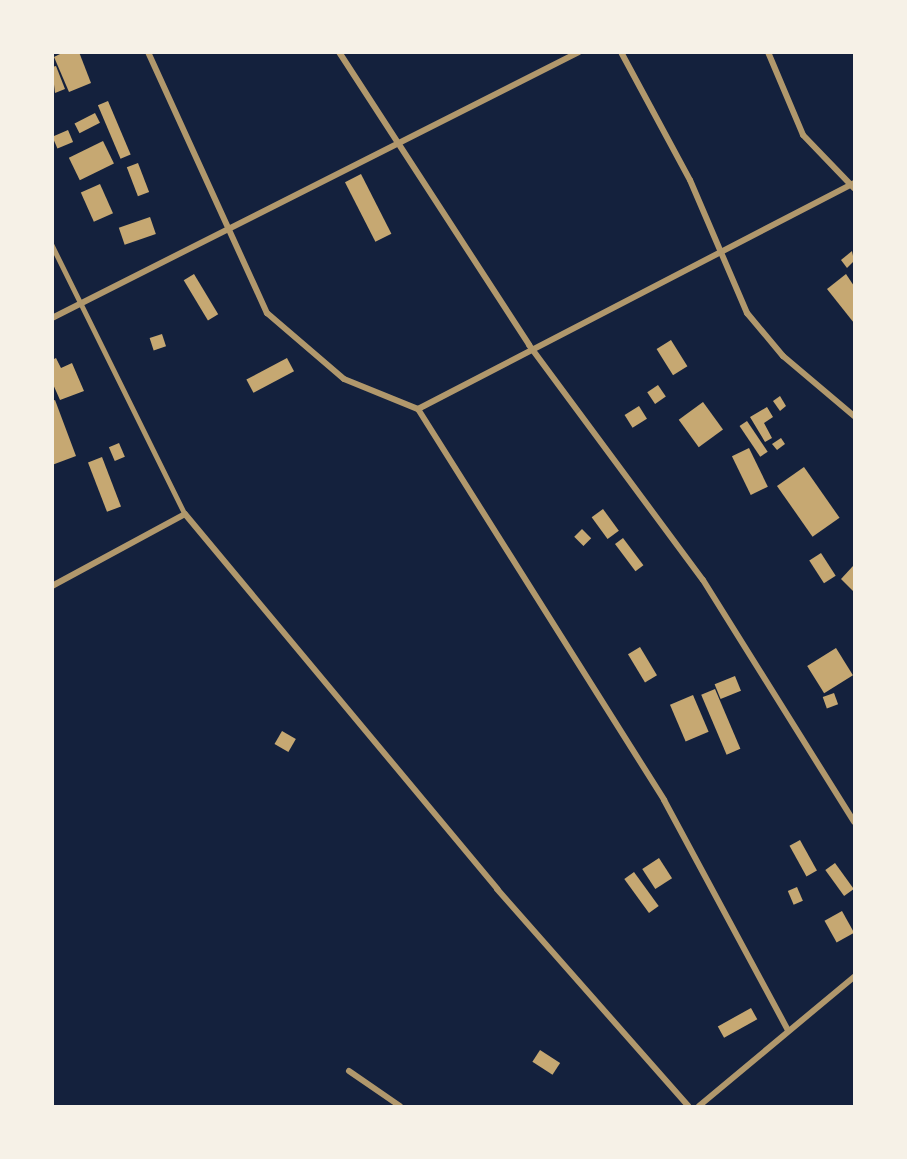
<!DOCTYPE html>
<style>
body{margin:0}
#map{position:relative;width:907px;height:1159px;overflow:hidden;background:#14213d;font-family:"Open Sans",sans-serif}
div>[style]{position:absolute}
.building>*{inset:0;background:#c6a872;transform-origin:0 0}
.service>*{height:4.5px;margin:-2.25px;padding:0 2.25px;transform-origin:2.25px;border-radius:2.25px;background:#b1986c}
.minor>*{height:6px;margin:-3px;padding:0 3px;transform-origin:3px;border-radius:3px;background:#b1986c}
span{translate:-50% -50%;white-space:nowrap;text-align:center;line-height:1.15;-webkit-text-stroke:6px #f6f1e7;paint-order:stroke}
.frame{position:absolute;inset:0;border:54px solid #f6f1e7;pointer-events:none}
</style>
<div id="map">
<div class="building">
<i style="clip-path:polygon(64px 52px,79px 52px,91px 83px,69px 92px,54px 57px)"></i>
<i style="clip-path:polygon(56px 66px,65px 89px,55px 93px,52px 67px)"></i>
<i style="left:108px;top:101px;width:58px;height:11px;rotate:67deg"></i>
<i style="left:95px;top:113px;width:11px;height:23px;rotate:63deg"></i>
<i style="left:68px;top:130px;width:13px;height:17px;rotate:67deg"></i>
<i style="left:103px;top:141px;width:25px;height:38px;rotate:64deg"></i>
<i style="left:138px;top:163px;width:31px;height:12px;rotate:69deg"></i>
<i style="left:361px;top:174px;width:67px;height:18px;rotate:63deg"></i>
<i style="left:100px;top:184px;width:32px;height:21px;rotate:66deg"></i>
<i style="left:150px;top:217px;width:18px;height:33px;rotate:71deg"></i>
<i style="clip-path:polygon(852px 251px,854px 261px,847px 268px,841px 260px)"></i>
<i style="left:194px;top:274px;width:47px;height:12px;rotate:59deg"></i>
<i style="clip-path:polygon(846px 274px,854px 286px,854px 323px,827px 289px)"></i>
<i style="left:162px;top:334px;width:13px;height:13px;rotate:72deg"></i>
<i style="left:671px;top:340px;width:31px;height:17px;rotate:58deg"></i>
<i style="clip-path:polygon(56px 358px,61px 368px,72px 363px,84px 391px,60px 400px,52px 382px,52px 360px)"></i>
<i style="left:287px;top:358px;width:15px;height:46px;rotate:62deg"></i>
<i style="left:658px;top:385px;width:14px;height:13px;rotate:56deg"></i>
<i style="clip-path:polygon(780px 396px,786px 406px,780px 411px,773px 401px)"></i>
<i style="clip-path:polygon(55px 400px,76px 456px,52px 465px,52px 401px)"></i>
<i style="left:703px;top:402px;width:34px;height:30px;rotate:54deg"></i>
<i style="left:639px;top:406px;width:15px;height:17px;rotate:58deg"></i>
<i style="clip-path:polygon(767px 407px,773px 417px,764px 423px,772px 438px,765px 442px,750px 417px)"></i>
<i style="left:747px;top:421px;width:37px;height:9px;rotate:56deg"></i>
<i style="clip-path:polygon(781px 438px,785px 444px,777px 450px,772px 444px)"></i>
<i style="left:119px;top:443px;width:15px;height:11px;rotate:67deg"></i>
<i style="left:749px;top:448px;width:43px;height:19px;rotate:64deg"></i>
<i style="left:102px;top:457px;width:53px;height:15px;rotate:69deg"></i>
<i style="left:804px;top:467px;width:62px;height:33px;rotate:55deg"></i>
<i style="left:603px;top:509px;width:27px;height:14px;rotate:54deg"></i>
<i style="left:582px;top:529px;width:13px;height:11px;rotate:45deg"></i>
<i style="left:623px;top:538px;width:34px;height:10px;rotate:53deg"></i>
<i style="left:821px;top:553px;width:27px;height:14px;rotate:57deg"></i>
<i style="clip-path:polygon(853px 566px,854px 567px,854px 592px,841px 579px)"></i>
<i style="left:640px;top:647px;width:33px;height:14px;rotate:59deg"></i>
<i style="left:836px;top:648px;width:32px;height:34px;rotate:58deg"></i>
<i style="left:735px;top:676px;width:16px;height:22px;rotate:68deg"></i>
<i style="left:715px;top:689px;width:65px;height:15px;rotate:67deg"></i>
<i style="left:834px;top:693px;width:12px;height:12px;rotate:70deg"></i>
<i style="left:693px;top:695px;width:40px;height:25px;rotate:67deg"></i>
<i style="left:282px;top:731px;width:16px;height:15px;rotate:30deg"></i>
<i style="left:800px;top:840px;width:35px;height:12px;rotate:61deg"></i>
<i style="left:659px;top:858px;width:24px;height:20px;rotate:57deg"></i>
<i style="left:835px;top:863px;width:32px;height:12px;rotate:54deg"></i>
<i style="left:634px;top:872px;width:42px;height:12px;rotate:54deg"></i>
<i style="left:797px;top:887px;width:15px;height:10px;rotate:67deg"></i>
<i style="left:842px;top:911px;width:25px;height:20px;rotate:61deg"></i>
<i style="left:751px;top:1008px;width:13px;height:38px;rotate:61deg"></i>
<i style="left:540px;top:1050px;width:24px;height:14px;rotate:33deg"></i>
</div>
<div class="service">
<i style="left:52px;top:245px;width:300px;rotate:63.7deg"></i>
</div>
<div class="minor">
<i style="left:148px;top:52px;width:287px;rotate:65.5deg"></i>
<i style="left:267px;top:313px;width:101px;rotate:40.6deg"></i>
<i style="left:344px;top:379px;width:80px;rotate:22.1deg"></i>
<i style="left:418px;top:409px;width:462px;rotate:57.8deg"></i>
<i style="left:664px;top:800px;width:261px;rotate:61.7deg"></i>
<i style="left:339px;top:52px;width:349px;rotate:57deg"></i>
<i style="left:529px;top:345px;width:292px;rotate:53.5deg"></i>
<i style="left:703px;top:580px;width:285px;rotate:58deg"></i>
<i style="left:621px;top:52px;width:145px;rotate:61.7deg"></i>
<i style="left:690px;top:180px;width:145px;rotate:66.8deg"></i>
<i style="left:747px;top:313px;width:56px;rotate:50.1deg"></i>
<i style="left:783px;top:356px;width:93px;rotate:40.2deg"></i>
<i style="left:768px;top:52px;width:90px;rotate:67.1deg"></i>
<i style="left:803px;top:135px;width:74px;rotate:46.1deg"></i>
<i style="left:52px;top:318px;width:590px;rotate:-26.78deg"></i>
<i style="left:418px;top:409px;width:491px;rotate:-27.4deg"></i>
<i style="left:52px;top:586px;width:151px;rotate:-28.4deg"></i>
<i style="left:185px;top:514px;width:488px;rotate:50.2deg"></i>
<i style="left:497px;top:889px;width:289px;rotate:48.6deg"></i>
<i style="left:349px;top:1071px;width:62px;rotate:34.5deg"></i>
<i style="left:699px;top:1106px;width:202px;rotate:-39.8deg"></i>
</div>
<div class="frame"></div>
</div>
